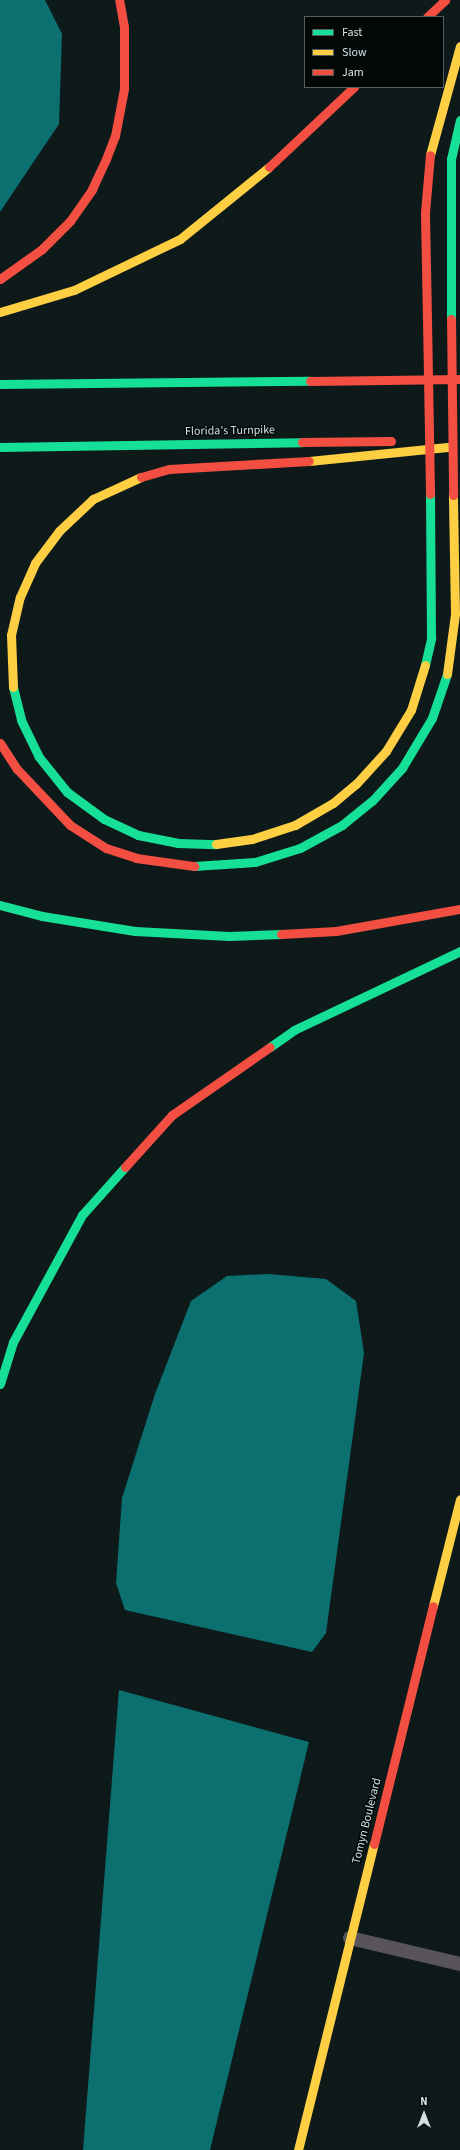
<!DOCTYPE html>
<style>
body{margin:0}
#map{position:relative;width:460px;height:2150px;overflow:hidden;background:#0e1a1a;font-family:"Source Sans 3",sans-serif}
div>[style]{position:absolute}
.water>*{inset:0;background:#0c7071}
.street>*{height:14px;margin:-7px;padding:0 7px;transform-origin:7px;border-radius:7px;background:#58545a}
.fast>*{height:9px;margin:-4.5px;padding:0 4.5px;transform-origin:4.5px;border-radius:4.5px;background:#16e098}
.slow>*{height:9px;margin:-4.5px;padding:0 4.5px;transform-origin:4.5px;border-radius:4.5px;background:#ffcf43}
.jam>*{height:9px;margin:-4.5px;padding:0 4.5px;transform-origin:4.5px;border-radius:4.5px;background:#f24e42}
.jam-bridge>*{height:9px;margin:-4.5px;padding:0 4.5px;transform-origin:4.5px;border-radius:4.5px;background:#f24e42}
span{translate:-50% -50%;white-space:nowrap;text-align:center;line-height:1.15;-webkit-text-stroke:3px #020808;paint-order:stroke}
.street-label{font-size:12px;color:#d3e0e0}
.legend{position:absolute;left:304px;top:16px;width:140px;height:72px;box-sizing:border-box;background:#020808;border:1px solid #565e5e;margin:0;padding:5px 7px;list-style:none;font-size:12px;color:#d3e0e0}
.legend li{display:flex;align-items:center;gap:8px;height:20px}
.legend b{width:20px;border:1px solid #565e5e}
.north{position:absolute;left:404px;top:2094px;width:40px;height:40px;-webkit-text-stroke:3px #020808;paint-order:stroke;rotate:0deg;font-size:11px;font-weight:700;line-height:16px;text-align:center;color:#d3e0e0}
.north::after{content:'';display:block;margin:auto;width:14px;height:18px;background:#d3e0e0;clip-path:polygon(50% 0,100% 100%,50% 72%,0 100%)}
</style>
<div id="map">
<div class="water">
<i style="clip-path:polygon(0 0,45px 0,62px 34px,59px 124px,0 212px)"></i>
<i style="clip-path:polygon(268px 1274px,326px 1279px,356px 1301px,364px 1353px,326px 1633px,312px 1652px,125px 1610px,116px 1583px,122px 1498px,155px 1394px,191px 1301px,227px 1276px)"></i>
<i style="clip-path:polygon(119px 1690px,309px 1742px,210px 2150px,83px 2150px)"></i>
</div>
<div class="street">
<i style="left:350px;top:1938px;width:113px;rotate:13.3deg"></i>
</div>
<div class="fast">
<i style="left:451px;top:319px;width:160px;rotate:-90deg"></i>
<i style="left:451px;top:159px;width:40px;rotate:-77deg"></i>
<i style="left:0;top:384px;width:310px;rotate:-0.6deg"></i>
<i style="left:0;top:447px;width:302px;rotate:-0.9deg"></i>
<i style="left:425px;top:665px;width:28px;rotate:-77deg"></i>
<i style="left:431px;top:638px;width:144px;rotate:-90.4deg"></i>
<i style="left:13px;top:687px;width:34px;rotate:76deg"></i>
<i style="left:21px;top:720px;width:41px;rotate:64.1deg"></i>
<i style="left:39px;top:757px;width:45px;rotate:51.3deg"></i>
<i style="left:67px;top:792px;width:46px;rotate:36.1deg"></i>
<i style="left:104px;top:819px;width:38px;rotate:25deg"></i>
<i style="left:138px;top:835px;width:41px;rotate:11.3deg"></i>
<i style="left:178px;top:843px;width:38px;rotate:2deg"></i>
<i style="left:194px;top:866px;width:61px;rotate:-3.8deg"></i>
<i style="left:255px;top:862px;width:47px;rotate:-17.3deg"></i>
<i style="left:300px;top:848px;width:48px;rotate:-28.7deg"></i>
<i style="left:342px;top:825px;width:38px;rotate:-39deg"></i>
<i style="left:372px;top:801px;width:45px;rotate:-47.7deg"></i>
<i style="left:402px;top:768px;width:58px;rotate:-59deg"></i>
<i style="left:432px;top:718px;width:46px;rotate:-71.2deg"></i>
<i style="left:0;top:905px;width:43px;rotate:14.7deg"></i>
<i style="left:42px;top:916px;width:94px;rotate:9.2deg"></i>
<i style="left:135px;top:931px;width:94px;rotate:3deg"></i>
<i style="left:229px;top:936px;width:52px;rotate:-2.2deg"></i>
<i style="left:270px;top:1047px;width:29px;rotate:-35deg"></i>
<i style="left:294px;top:1030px;width:184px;rotate:-25.4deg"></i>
<i style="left:0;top:1384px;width:44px;rotate:-72.8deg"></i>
<i style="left:13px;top:1342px;width:145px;rotate:-61.5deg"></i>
<i style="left:82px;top:1215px;width:64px;rotate:-48.1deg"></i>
</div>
<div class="slow">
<i style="left:430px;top:155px;width:113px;rotate:-74.6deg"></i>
<i style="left:0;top:312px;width:77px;rotate:-16.6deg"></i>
<i style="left:74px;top:290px;width:118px;rotate:-25.7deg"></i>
<i style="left:180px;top:239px;width:114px;rotate:-39deg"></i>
<i style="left:309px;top:461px;width:139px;rotate:-5.8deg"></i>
<i style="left:447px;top:674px;width:61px;rotate:-82.4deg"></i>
<i style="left:455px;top:614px;width:119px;rotate:-91deg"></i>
<i style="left:13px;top:687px;width:52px;rotate:-92.2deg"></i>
<i style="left:11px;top:635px;width:39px;rotate:-77deg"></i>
<i style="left:20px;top:597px;width:37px;rotate:-66deg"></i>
<i style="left:35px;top:563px;width:40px;rotate:-53deg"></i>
<i style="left:59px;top:531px;width:47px;rotate:-43.3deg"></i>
<i style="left:93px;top:499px;width:53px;rotate:-24.6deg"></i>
<i style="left:216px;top:844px;width:36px;rotate:-8deg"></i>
<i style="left:252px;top:839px;width:45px;rotate:-18deg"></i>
<i style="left:295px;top:825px;width:44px;rotate:-30.1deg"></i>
<i style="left:333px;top:803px;width:30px;rotate:-40deg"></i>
<i style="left:356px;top:784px;width:45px;rotate:-47.7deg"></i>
<i style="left:386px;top:751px;width:48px;rotate:-58.6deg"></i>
<i style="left:411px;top:710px;width:47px;rotate:-72.7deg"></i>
<i style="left:433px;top:1606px;width:110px;rotate:-75.8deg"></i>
<i style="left:298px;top:2150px;width:315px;rotate:-76.1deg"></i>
</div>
<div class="jam">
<i style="left:427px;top:17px;width:25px;rotate:-43deg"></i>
<i style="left:269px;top:167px;width:117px;rotate:-43.3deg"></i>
<i style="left:0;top:279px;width:52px;rotate:-35.5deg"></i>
<i style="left:42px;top:249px;width:40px;rotate:-45deg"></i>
<i style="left:70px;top:221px;width:39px;rotate:-55deg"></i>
<i style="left:92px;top:189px;width:33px;rotate:-65deg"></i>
<i style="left:106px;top:159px;width:25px;rotate:-69deg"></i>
<i style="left:115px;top:136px;width:48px;rotate:-79.2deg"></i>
<i style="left:124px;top:89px;width:62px;rotate:-90deg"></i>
<i style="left:124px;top:27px;width:27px;rotate:-100deg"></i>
<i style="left:427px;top:319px;width:107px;rotate:-91.1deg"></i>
<i style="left:425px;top:212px;width:57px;rotate:-85deg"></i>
<i style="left:310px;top:381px;width:150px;rotate:-0.8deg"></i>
<i style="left:302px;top:442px;width:89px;rotate:-0.6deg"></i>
<i style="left:141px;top:477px;width:29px;rotate:-16deg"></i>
<i style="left:169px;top:469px;width:140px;rotate:-3.3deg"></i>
<i style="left:0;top:743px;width:31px;rotate:57deg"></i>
<i style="left:17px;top:769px;width:77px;rotate:46.6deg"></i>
<i style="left:70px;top:825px;width:43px;rotate:32.6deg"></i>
<i style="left:106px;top:848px;width:32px;rotate:18deg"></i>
<i style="left:136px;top:858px;width:59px;rotate:7.9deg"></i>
<i style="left:281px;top:934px;width:55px;rotate:-3.1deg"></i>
<i style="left:336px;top:931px;width:126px;rotate:-10.1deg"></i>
<i style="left:125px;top:1167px;width:70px;rotate:-47.9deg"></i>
<i style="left:172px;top:1115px;width:119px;rotate:-34.8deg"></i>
<i style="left:374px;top:1844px;width:245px;rotate:-76.1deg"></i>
</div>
<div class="jam-bridge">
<i style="left:427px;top:319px;width:175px;rotate:89deg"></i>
<i style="left:451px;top:319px;width:176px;rotate:89.3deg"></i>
</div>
<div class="street-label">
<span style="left:230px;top:431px;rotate:-1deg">Florida's Turnpike</span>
<span style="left:367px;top:1821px;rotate:-76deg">Tomyn Boulevard</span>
</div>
<ul class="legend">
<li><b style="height:5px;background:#16e098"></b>Fast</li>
<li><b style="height:5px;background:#ffcf43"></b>Slow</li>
<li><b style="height:5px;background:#f24e42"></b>Jam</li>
</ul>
<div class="north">N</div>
</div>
